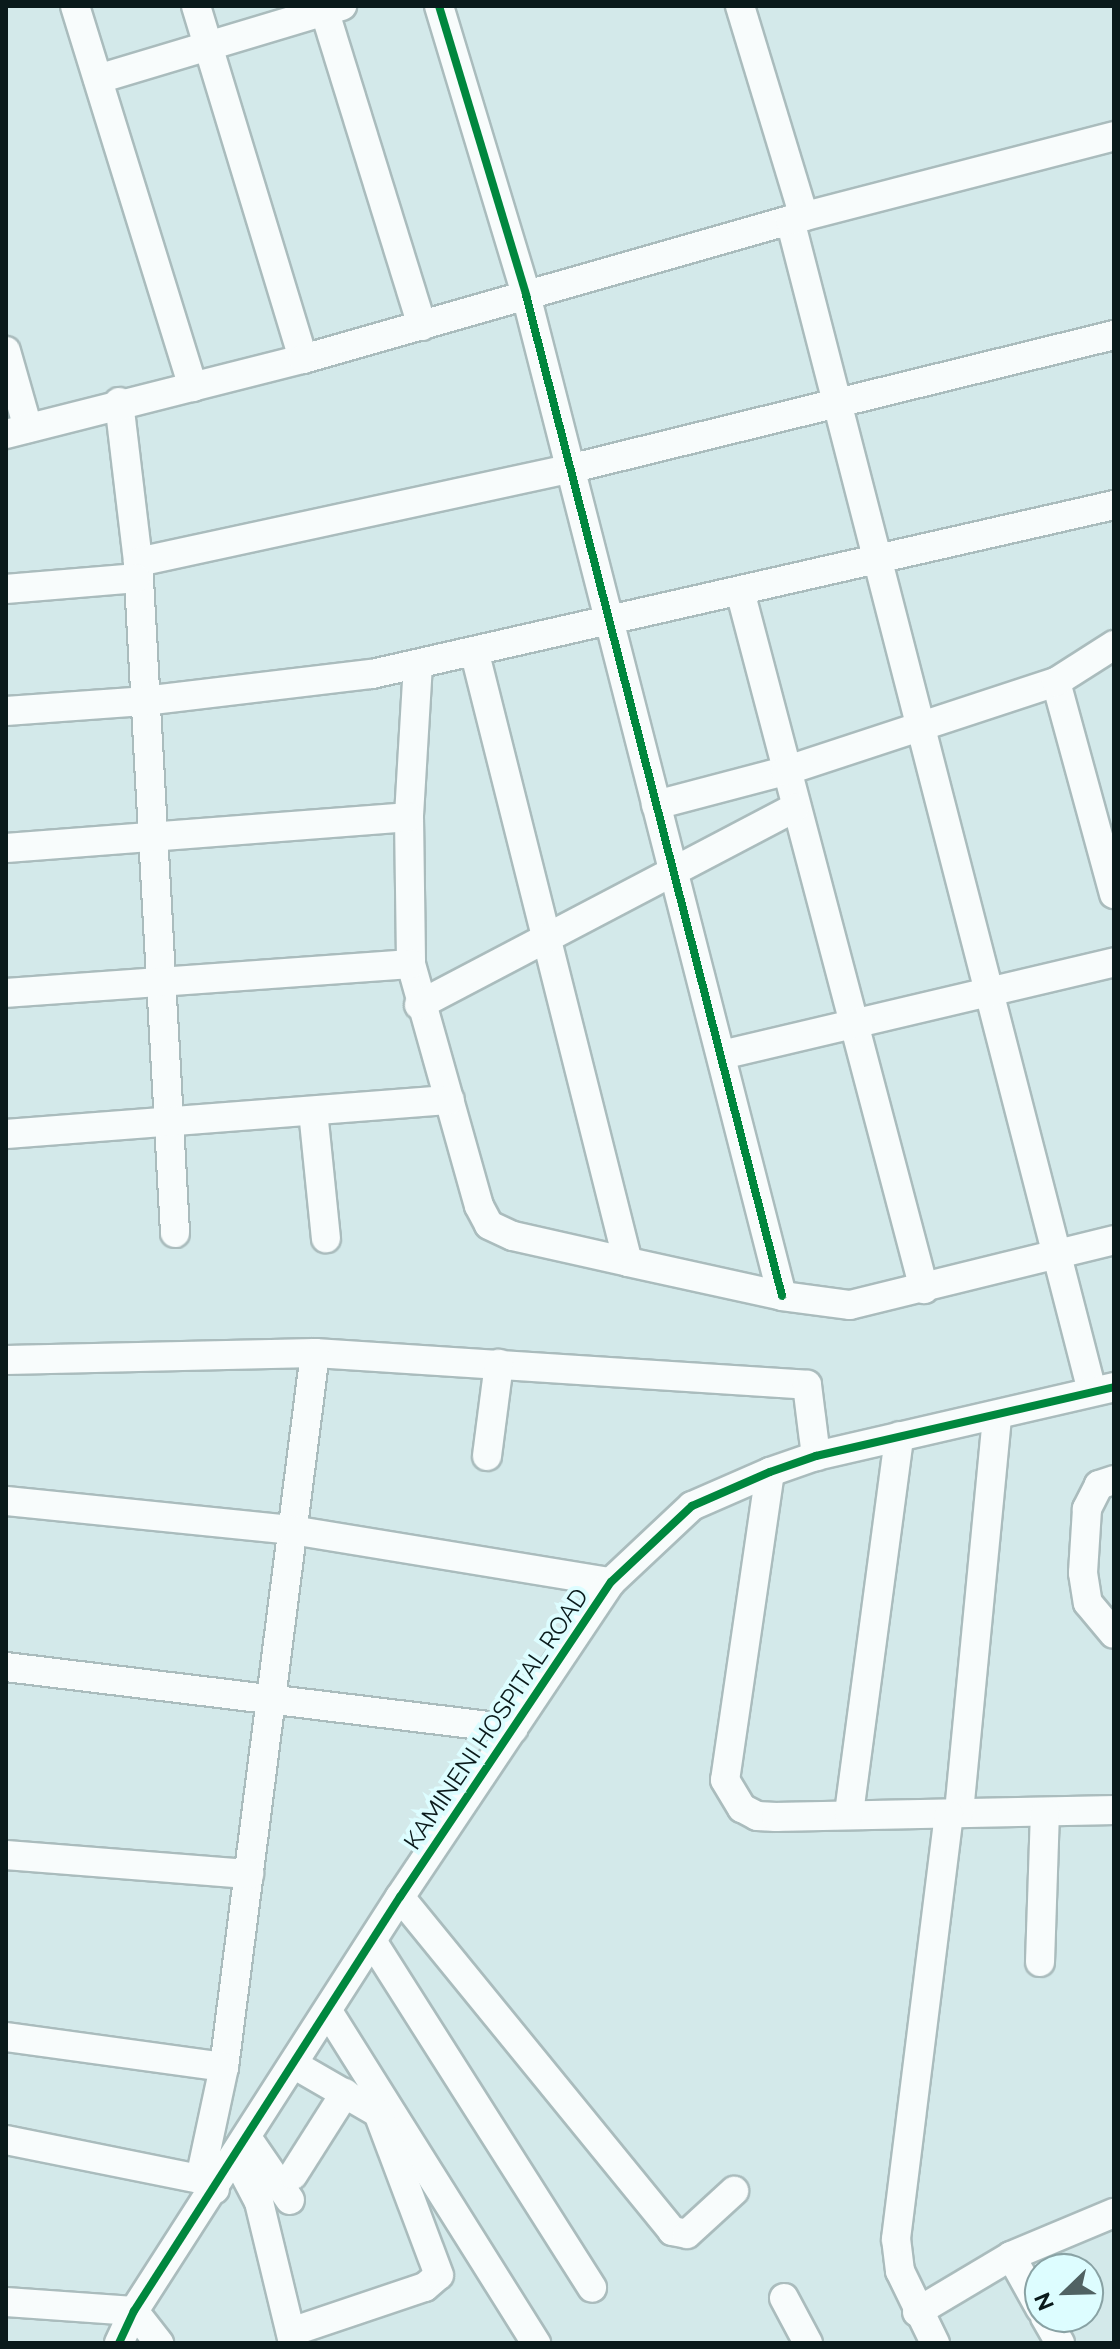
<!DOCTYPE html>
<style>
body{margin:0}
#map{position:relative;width:1120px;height:2349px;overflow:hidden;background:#d3e9ea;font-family:Raleway,sans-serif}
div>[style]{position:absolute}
.roads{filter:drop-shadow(2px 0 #aabcbd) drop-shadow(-2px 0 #aabcbd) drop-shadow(0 2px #aabcbd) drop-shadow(0 -2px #aabcbd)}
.minor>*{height:28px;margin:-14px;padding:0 14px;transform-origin:14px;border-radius:14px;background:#f8fcfc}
.cycleway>*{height:8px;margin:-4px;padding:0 4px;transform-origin:4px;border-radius:4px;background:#00873e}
span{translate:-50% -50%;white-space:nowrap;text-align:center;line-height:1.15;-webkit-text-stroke:8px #ddfdff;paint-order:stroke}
.street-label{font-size:24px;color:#0a1a1b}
.frame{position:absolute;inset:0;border:8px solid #0a1a1b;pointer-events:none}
.north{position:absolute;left:1024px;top:2253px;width:80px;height:80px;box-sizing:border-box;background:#ddfdff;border:2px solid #89a2a4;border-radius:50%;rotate:247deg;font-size:22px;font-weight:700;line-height:32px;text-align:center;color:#0a1a1b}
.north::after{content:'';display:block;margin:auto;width:28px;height:36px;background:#506263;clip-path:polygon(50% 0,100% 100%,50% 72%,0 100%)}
</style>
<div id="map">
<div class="roads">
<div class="minor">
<i style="left:75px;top:6px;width:399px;rotate:72.8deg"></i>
<i style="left:196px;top:6px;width:369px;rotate:73.1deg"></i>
<i style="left:323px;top:6px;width:335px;rotate:72.8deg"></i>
<i style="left:439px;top:6px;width:302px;rotate:73.2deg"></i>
<i style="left:526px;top:295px;width:1033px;rotate:75.65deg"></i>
<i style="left:740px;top:6px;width:220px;rotate:73.1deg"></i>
<i style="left:98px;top:79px;width:255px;rotate:-16.7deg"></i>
<i style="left:790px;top:220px;width:1209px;rotate:75.54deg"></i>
<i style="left:6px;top:351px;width:80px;rotate:74.1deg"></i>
<i style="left:119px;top:402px;width:161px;rotate:83.2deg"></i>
<i style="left:138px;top:562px;width:672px;rotate:86.84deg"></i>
<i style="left:6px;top:434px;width:306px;rotate:-14.2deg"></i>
<i style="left:303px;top:359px;width:506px;rotate:-15.93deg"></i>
<i style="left:790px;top:220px;width:335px;rotate:-14.5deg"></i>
<i style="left:138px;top:562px;width:441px;rotate:-12.2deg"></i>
<i style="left:569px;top:469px;width:561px;rotate:-13.81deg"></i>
<i style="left:6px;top:589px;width:130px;rotate:-4.8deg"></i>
<i style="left:740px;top:591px;width:722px;rotate:75.23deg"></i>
<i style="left:475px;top:654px;width:627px;rotate:75.88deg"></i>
<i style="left:418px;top:664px;width:153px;rotate:93.4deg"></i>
<i style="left:409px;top:817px;width:147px;rotate:89.2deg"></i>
<i style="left:411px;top:964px;width:251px;rotate:74.3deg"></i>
<i style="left:479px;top:1206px;width:21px;rotate:62deg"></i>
<i style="left:489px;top:1225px;width:26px;rotate:25deg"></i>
<i style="left:513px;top:1236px;width:118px;rotate:12.7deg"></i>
<i style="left:628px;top:1262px;width:158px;rotate:12.4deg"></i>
<i style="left:782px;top:1296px;width:69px;rotate:7.5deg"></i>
<i style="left:850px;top:1305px;width:272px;rotate:-13.8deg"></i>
<i style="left:1056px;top:682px;width:220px;rotate:74.7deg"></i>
<i style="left:6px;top:711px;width:138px;rotate:-4.1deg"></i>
<i style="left:144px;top:701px;width:230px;rotate:-6.8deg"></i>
<i style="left:372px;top:674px;width:761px;rotate:-12.83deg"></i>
<i style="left:656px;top:805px;width:133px;rotate:-14.8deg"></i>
<i style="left:785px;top:771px;width:285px;rotate:-18.2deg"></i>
<i style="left:1056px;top:682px;width:69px;rotate:-32.5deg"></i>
<i style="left:6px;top:848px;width:404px;rotate:-4.4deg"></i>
<i style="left:6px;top:993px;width:406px;rotate:-4.1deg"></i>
<i style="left:419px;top:1005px;width:424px;rotate:-27.7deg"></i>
<i style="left:722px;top:1055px;width:403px;rotate:-13.3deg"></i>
<i style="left:313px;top:1111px;width:128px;rotate:84.2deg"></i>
<i style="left:6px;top:1134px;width:445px;rotate:-4.4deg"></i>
<i style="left:315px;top:1353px;width:493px;rotate:3.7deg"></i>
<i style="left:807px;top:1385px;width:72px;rotate:82.8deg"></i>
<i style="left:6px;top:1360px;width:309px;rotate:-1.3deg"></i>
<i style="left:315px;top:1353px;width:720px;rotate:97.26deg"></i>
<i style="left:224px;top:2067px;width:115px;rotate:102.1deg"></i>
<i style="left:487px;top:1456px;width:93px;rotate:-82.6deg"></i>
<i style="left:770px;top:1472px;width:311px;rotate:98.3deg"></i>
<i style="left:725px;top:1780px;width:33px;rotate:59deg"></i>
<i style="left:742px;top:1808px;width:17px;rotate:28deg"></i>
<i style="left:757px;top:1816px;width:19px;rotate:3deg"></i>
<i style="left:776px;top:1817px;width:338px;rotate:-1.2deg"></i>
<i style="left:1114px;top:1480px;width:16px;rotate:162deg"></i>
<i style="left:1099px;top:1485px;width:27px;rotate:117deg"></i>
<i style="left:1087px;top:1509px;width:64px;rotate:93.6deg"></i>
<i style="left:1083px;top:1573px;width:30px;rotate:81deg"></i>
<i style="left:1088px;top:1603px;width:40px;rotate:50deg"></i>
<i style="left:6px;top:1501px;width:287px;rotate:5.8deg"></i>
<i style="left:292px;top:1530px;width:323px;rotate:9.3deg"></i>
<i style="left:6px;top:1667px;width:511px;rotate:6.97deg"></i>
<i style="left:959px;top:1812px;width:396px;rotate:-84.5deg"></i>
<i style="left:849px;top:1813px;width:380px;rotate:-82.4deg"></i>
<i style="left:6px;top:1855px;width:244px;rotate:4.5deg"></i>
<i style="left:400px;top:1897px;width:431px;rotate:50.8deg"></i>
<i style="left:672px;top:2231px;width:15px;rotate:11deg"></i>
<i style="left:687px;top:2234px;width:64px;rotate:-42.5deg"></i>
<i style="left:374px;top:1944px;width:407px;rotate:57.6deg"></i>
<i style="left:1040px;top:1962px;width:149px;rotate:-88.1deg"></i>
<i style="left:329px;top:2013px;width:390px;rotate:57.9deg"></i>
<i style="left:6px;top:2037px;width:220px;rotate:7.8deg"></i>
<i style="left:248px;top:2139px;width:74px;rotate:55.5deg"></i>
<i style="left:6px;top:2140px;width:198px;rotate:11.4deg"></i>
<i style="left:200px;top:2179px;width:18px;rotate:34deg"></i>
<i style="left:236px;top:2158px;width:50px;rotate:62.4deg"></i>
<i style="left:259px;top:2202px;width:145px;rotate:76.4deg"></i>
<i style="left:293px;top:2175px;width:97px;rotate:-57.6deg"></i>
<i style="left:1011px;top:2256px;width:112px;rotate:-22.7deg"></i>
<i style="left:784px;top:2298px;width:51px;rotate:61.9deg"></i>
<i style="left:6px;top:2302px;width:128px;rotate:4deg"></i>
<i style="left:134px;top:2311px;width:41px;rotate:52deg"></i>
<i style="left:917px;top:2312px;width:109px;rotate:-30.8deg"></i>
<i style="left:1011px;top:2256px;width:60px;rotate:60.9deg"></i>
<i style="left:1045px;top:2317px;width:30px;rotate:60deg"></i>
<i style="left:291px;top:2332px;width:141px;rotate:-18.6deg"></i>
<i style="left:425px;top:2287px;width:18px;rotate:-41deg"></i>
<i style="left:439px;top:2275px;width:173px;rotate:-110.6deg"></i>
<i style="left:378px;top:2113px;width:96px;rotate:-150deg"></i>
<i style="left:119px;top:2343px;width:35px;rotate:-65deg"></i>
<i style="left:134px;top:2311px;width:492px;rotate:-57.3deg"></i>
<i style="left:400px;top:1897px;width:379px;rotate:-56.2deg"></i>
<i style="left:611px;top:1582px;width:111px;rotate:-43.2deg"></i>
<i style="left:692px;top:1506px;width:85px;rotate:-23.6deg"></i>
<i style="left:770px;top:1472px;width:49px;rotate:-19.2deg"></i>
<i style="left:816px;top:1456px;width:306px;rotate:-13deg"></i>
<i style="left:935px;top:2343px;width:80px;rotate:-115.9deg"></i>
<i style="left:900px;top:2271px;width:32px;rotate:-97deg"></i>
<i style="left:896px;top:2239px;width:427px;rotate:-82.9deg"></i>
</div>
</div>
<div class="cycleway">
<i style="left:439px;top:6px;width:302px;rotate:73.2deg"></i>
<i style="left:526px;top:295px;width:1033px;rotate:75.65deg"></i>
<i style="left:119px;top:2343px;width:35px;rotate:-65deg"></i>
<i style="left:134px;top:2311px;width:492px;rotate:-57.3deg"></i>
<i style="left:400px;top:1897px;width:379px;rotate:-56.2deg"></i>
<i style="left:611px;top:1582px;width:111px;rotate:-43.2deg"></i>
<i style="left:692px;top:1506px;width:85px;rotate:-23.6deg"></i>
<i style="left:770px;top:1472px;width:49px;rotate:-19.2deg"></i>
<i style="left:816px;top:1456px;width:306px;rotate:-13deg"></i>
</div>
<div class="street-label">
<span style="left:496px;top:1719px;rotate:-56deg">KAMINENI HOSPITAL ROAD</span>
</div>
<div class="frame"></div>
<div class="north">N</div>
</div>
